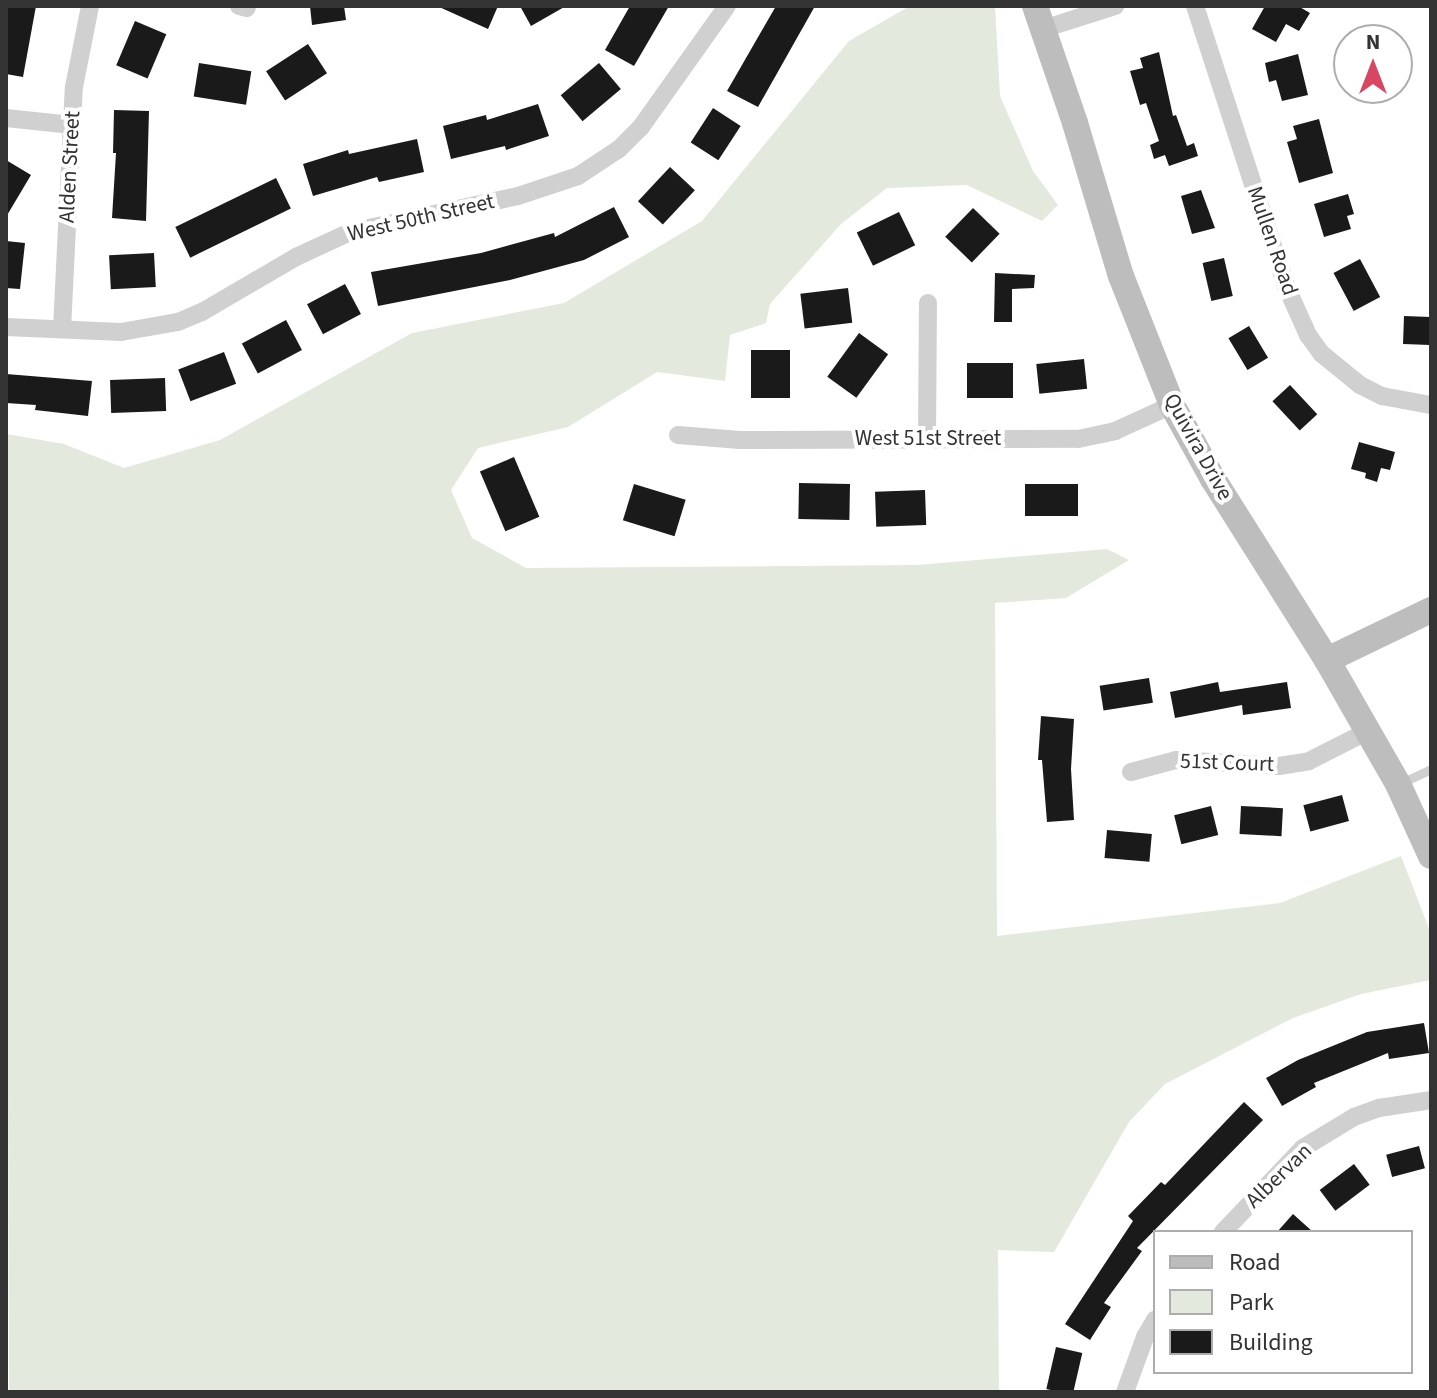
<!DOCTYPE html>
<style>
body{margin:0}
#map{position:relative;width:1437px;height:1398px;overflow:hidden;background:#fff;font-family:"Source Sans 3",sans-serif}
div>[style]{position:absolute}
.green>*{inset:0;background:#e4e9dd}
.building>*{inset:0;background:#1a1a1a;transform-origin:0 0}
.lane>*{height:9px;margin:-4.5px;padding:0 4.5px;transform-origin:4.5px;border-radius:4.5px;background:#d0d0d0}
.street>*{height:18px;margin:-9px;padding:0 9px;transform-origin:9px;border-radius:9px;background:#d0d0d0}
.secondary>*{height:26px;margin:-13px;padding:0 13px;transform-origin:13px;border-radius:13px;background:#bdbdbd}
span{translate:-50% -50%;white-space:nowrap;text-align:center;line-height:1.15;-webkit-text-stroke:8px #fff;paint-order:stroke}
.street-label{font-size:22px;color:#333}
.frame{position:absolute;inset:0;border:8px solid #333;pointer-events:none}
.legend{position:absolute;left:1153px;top:1230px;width:260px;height:144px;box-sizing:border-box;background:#fff;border:2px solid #adadad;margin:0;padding:10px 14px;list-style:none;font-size:24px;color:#333}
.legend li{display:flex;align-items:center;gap:16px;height:40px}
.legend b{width:40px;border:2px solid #adadad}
.north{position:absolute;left:1333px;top:24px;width:80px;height:80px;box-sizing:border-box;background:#fff;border:2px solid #adadad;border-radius:50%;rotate:0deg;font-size:22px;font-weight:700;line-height:32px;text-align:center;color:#333}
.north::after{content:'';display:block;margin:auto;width:28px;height:36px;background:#d84762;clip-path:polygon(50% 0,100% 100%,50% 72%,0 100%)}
</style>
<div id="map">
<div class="green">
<i style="clip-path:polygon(910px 6px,995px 6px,1000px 96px,1033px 171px,1058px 205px,1042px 221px,967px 185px,887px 188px,841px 224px,770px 304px,766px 323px,730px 335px,725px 381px,657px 372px,568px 427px,478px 448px,451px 490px,472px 538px,526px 568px,918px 565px,1107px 549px,1129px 560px,1066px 598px,995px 603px,997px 936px,1280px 903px,1401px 856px,1431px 934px,1431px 980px,1361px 994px,1293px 1018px,1165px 1084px,1129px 1122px,1054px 1252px,998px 1250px,999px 1392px,9px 1392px,6px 434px,64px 444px,124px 468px,220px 440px,412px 333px,564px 303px,702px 221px,849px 41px)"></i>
</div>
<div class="building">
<i style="clip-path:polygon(6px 6px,36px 6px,23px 77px,6px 74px)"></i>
<i style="clip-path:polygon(310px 6px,344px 6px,346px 20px,312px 25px)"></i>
<i style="clip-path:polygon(437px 6px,498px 6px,488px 29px)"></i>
<i style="clip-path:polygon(520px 6px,566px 6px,531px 26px)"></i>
<i style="clip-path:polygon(630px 6px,669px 6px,634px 66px,605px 50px)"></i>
<i style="clip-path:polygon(776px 6px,815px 6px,758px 107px,727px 91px)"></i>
<i style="clip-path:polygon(1265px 6px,1298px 6px,1310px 13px,1299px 31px,1286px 24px,1276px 42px,1252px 29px)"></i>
<i style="left:135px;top:21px;width:34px;height:48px;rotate:23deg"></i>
<i style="left:308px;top:44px;width:35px;height:50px;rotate:57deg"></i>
<i style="clip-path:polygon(1159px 52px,1173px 116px,1176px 115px,1187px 146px,1194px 143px,1198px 156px,1169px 166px,1165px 155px,1154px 159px,1150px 145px,1159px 141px,1146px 103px,1140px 105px,1130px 71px,1143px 68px,1140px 58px)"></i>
<i style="clip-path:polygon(1298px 54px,1308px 95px,1282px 101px,1276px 80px,1269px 82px,1265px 63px)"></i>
<i style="left:199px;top:63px;width:53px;height:34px;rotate:9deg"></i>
<i style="left:599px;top:63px;width:34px;height:50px;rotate:50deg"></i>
<i style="clip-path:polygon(538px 104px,549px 136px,506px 150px,505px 146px,451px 159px,443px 126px,486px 115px,487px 120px)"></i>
<i style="left:713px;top:108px;width:33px;height:41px;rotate:33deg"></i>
<i style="clip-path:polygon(114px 110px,149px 111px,146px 221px,112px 218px,116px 153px,113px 153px)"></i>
<i style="clip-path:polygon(1319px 119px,1333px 173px,1299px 183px,1287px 142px,1297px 139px,1293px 126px)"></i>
<i style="clip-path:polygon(417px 139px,424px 172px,379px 182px,377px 177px,313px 196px,303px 164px,348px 150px,349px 154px)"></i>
<i style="clip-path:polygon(6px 160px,31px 175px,6px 217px)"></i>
<i style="left:670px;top:167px;width:34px;height:47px;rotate:43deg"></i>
<i style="left:276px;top:178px;width:34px;height:112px;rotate:64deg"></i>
<i style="clip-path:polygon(1201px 190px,1215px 228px,1192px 234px,1181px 196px)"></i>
<i style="clip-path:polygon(1348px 194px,1354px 214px,1347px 216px,1351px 229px,1324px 237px,1314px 204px)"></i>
<i style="clip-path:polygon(614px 207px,629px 237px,584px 260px,510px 280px,378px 306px,371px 272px,481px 253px,554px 233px,555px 237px)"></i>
<i style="left:973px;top:208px;width:37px;height:40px;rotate:44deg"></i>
<i style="left:899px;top:212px;width:37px;height:47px;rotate:64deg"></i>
<i style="clip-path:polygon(6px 241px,25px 243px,20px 289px,6px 288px)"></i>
<i style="left:154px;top:253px;width:34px;height:45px;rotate:87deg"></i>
<i style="left:1224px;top:258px;width:39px;height:22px;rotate:77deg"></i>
<i style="left:1360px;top:259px;width:43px;height:30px;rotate:62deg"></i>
<i style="clip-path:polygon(995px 273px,1035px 275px,1034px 288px,1012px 289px,1012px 322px,994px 322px)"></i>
<i style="left:345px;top:284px;width:34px;height:43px;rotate:62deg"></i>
<i style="left:848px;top:288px;width:35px;height:48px;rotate:83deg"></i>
<i style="left:1404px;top:316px;width:27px;height:28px;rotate:2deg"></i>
<i style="left:286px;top:320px;width:34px;height:50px;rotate:62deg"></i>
<i style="left:1249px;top:326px;width:37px;height:24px;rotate:59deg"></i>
<i style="left:859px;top:333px;width:36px;height:54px;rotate:36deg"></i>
<i style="left:751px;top:350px;width:39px;height:48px"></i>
<i style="left:224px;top:352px;width:34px;height:49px;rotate:69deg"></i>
<i style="left:1084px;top:359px;width:30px;height:48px;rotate:84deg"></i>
<i style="left:1013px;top:363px;width:35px;height:46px;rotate:90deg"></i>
<i style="clip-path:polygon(6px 374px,92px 381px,88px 416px,35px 410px,36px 405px,6px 403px)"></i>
<i style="left:165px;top:378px;width:33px;height:55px;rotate:88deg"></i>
<i style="left:1290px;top:385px;width:40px;height:24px;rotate:47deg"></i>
<i style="clip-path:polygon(1359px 442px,1395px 452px,1390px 470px,1381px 468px,1377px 482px,1365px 478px,1366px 473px,1351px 469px)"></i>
<i style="left:514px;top:457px;width:65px;height:37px;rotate:67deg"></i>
<i style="left:799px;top:483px;width:51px;height:36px;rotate:1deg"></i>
<i style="left:634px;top:484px;width:54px;height:38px;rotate:17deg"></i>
<i style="left:1078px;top:484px;width:32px;height:53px;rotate:90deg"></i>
<i style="left:925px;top:490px;width:35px;height:50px;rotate:88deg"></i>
<i style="left:1149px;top:678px;width:25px;height:50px;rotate:81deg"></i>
<i style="clip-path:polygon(1218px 682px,1220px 692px,1287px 682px,1291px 708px,1243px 715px,1242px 705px,1175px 718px,1170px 692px)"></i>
<i style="clip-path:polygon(1041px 716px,1074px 719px,1071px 769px,1074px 820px,1047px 822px,1042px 760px,1038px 760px)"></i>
<i style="left:1342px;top:795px;width:27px;height:40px;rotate:75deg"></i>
<i style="left:1211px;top:806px;width:30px;height:38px;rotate:76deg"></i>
<i style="left:1241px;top:806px;width:42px;height:28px;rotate:3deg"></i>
<i style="left:1107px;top:830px;width:45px;height:28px;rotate:5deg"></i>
<i style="clip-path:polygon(1424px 1023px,1429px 1053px,1389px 1059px,1388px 1053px,1314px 1083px,1316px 1087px,1282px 1106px,1266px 1078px,1298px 1060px,1367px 1032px)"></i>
<i style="clip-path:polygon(1244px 1102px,1263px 1120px,1137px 1248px,1142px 1251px,1104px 1303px,1111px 1307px,1090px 1340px,1065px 1324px,1133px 1221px,1128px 1216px,1161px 1182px,1165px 1185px)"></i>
<i style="left:1419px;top:1146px;width:23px;height:34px;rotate:75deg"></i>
<i style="left:1354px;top:1164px;width:26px;height:43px;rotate:53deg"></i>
<i style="clip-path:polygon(1293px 1214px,1313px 1232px,1277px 1232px)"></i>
<i style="left:1056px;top:1347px;width:27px;height:43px;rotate:13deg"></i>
</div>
<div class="lane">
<i style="left:1401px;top:783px;width:33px;rotate:-25deg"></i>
</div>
<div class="street">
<i style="left:239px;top:6px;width:8px;rotate:14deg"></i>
<i style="left:1195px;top:6px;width:294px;rotate:72deg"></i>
<i style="left:1286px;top:286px;width:54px;rotate:65.8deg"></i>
<i style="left:1308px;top:335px;width:24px;rotate:54deg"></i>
<i style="left:1322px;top:354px;width:49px;rotate:39.2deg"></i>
<i style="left:1360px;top:385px;width:25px;rotate:27deg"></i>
<i style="left:1382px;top:396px;width:50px;rotate:10.4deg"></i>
<i style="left:1043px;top:29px;width:76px;rotate:-17.7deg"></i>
<i style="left:6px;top:118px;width:66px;rotate:6.1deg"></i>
<i style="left:6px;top:327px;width:115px;rotate:2.5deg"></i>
<i style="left:121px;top:332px;width:58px;rotate:-10deg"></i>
<i style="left:178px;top:322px;width:26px;rotate:-23deg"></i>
<i style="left:202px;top:312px;width:109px;rotate:-30.3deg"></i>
<i style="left:296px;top:257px;width:60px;rotate:-24.8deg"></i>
<i style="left:350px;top:232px;width:172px;rotate:-12.1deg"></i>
<i style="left:518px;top:196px;width:63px;rotate:-18.4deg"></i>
<i style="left:578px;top:176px;width:49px;rotate:-33.4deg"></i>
<i style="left:619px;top:149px;width:31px;rotate:-45deg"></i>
<i style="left:641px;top:127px;width:148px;rotate:-54.6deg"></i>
<i style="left:62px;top:329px;width:242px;rotate:-87.2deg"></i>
<i style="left:74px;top:87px;width:83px;rotate:-78.8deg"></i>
<i style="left:678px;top:435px;width:62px;rotate:4.6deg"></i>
<i style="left:740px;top:440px;width:338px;rotate:-0.2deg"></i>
<i style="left:1078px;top:439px;width:38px;rotate:-12deg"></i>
<i style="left:1115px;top:431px;width:63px;rotate:-24.5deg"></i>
<i style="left:927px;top:439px;width:136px;rotate:-89.6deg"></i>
<i style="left:1131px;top:772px;width:47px;rotate:-14.9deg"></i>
<i style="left:1176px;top:760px;width:103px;rotate:3.3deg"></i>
<i style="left:1279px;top:766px;width:30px;rotate:-9deg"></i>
<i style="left:1309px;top:761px;width:64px;rotate:-27deg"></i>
<i style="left:1223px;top:1232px;width:116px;rotate:-46.4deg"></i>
<i style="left:1303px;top:1148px;width:60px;rotate:-31.3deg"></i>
<i style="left:1354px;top:1117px;width:27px;rotate:-20deg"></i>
<i style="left:1379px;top:1108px;width:53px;rotate:-8.7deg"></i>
<i style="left:1125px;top:1392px;width:59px;rotate:-70deg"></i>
<i style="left:1145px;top:1337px;width:20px;rotate:-60deg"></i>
</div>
<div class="secondary">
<i style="left:1035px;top:6px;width:124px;rotate:71.1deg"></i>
<i style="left:1075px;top:123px;width:160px;rotate:73.3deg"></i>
<i style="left:1121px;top:276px;width:139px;rotate:68.4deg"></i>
<i style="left:1172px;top:405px;width:85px;rotate:61deg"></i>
<i style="left:1213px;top:479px;width:214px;rotate:57.8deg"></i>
<i style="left:1327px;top:660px;width:143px;rotate:60.2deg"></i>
<i style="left:1398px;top:784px;width:79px;rotate:65.4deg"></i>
<i style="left:1327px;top:660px;width:115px;rotate:-25.7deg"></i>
</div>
<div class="street-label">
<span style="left:70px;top:167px;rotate:-87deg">Alden Street</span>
<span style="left:421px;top:218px;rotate:-13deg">West 50th Street</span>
<span style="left:1272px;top:241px;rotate:71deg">Mullen Road</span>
<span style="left:928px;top:439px">West 51st Street</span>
<span style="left:1198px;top:447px;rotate:61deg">Quivira Drive</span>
<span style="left:1227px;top:763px;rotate:2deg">51st Court</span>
<span style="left:1279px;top:1176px;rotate:-44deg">Albervan</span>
</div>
<div class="frame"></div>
<ul class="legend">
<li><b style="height:10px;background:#bdbdbd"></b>Road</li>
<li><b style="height:22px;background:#e4e9dd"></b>Park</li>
<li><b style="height:22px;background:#1a1a1a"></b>Building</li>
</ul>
<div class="north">N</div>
</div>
